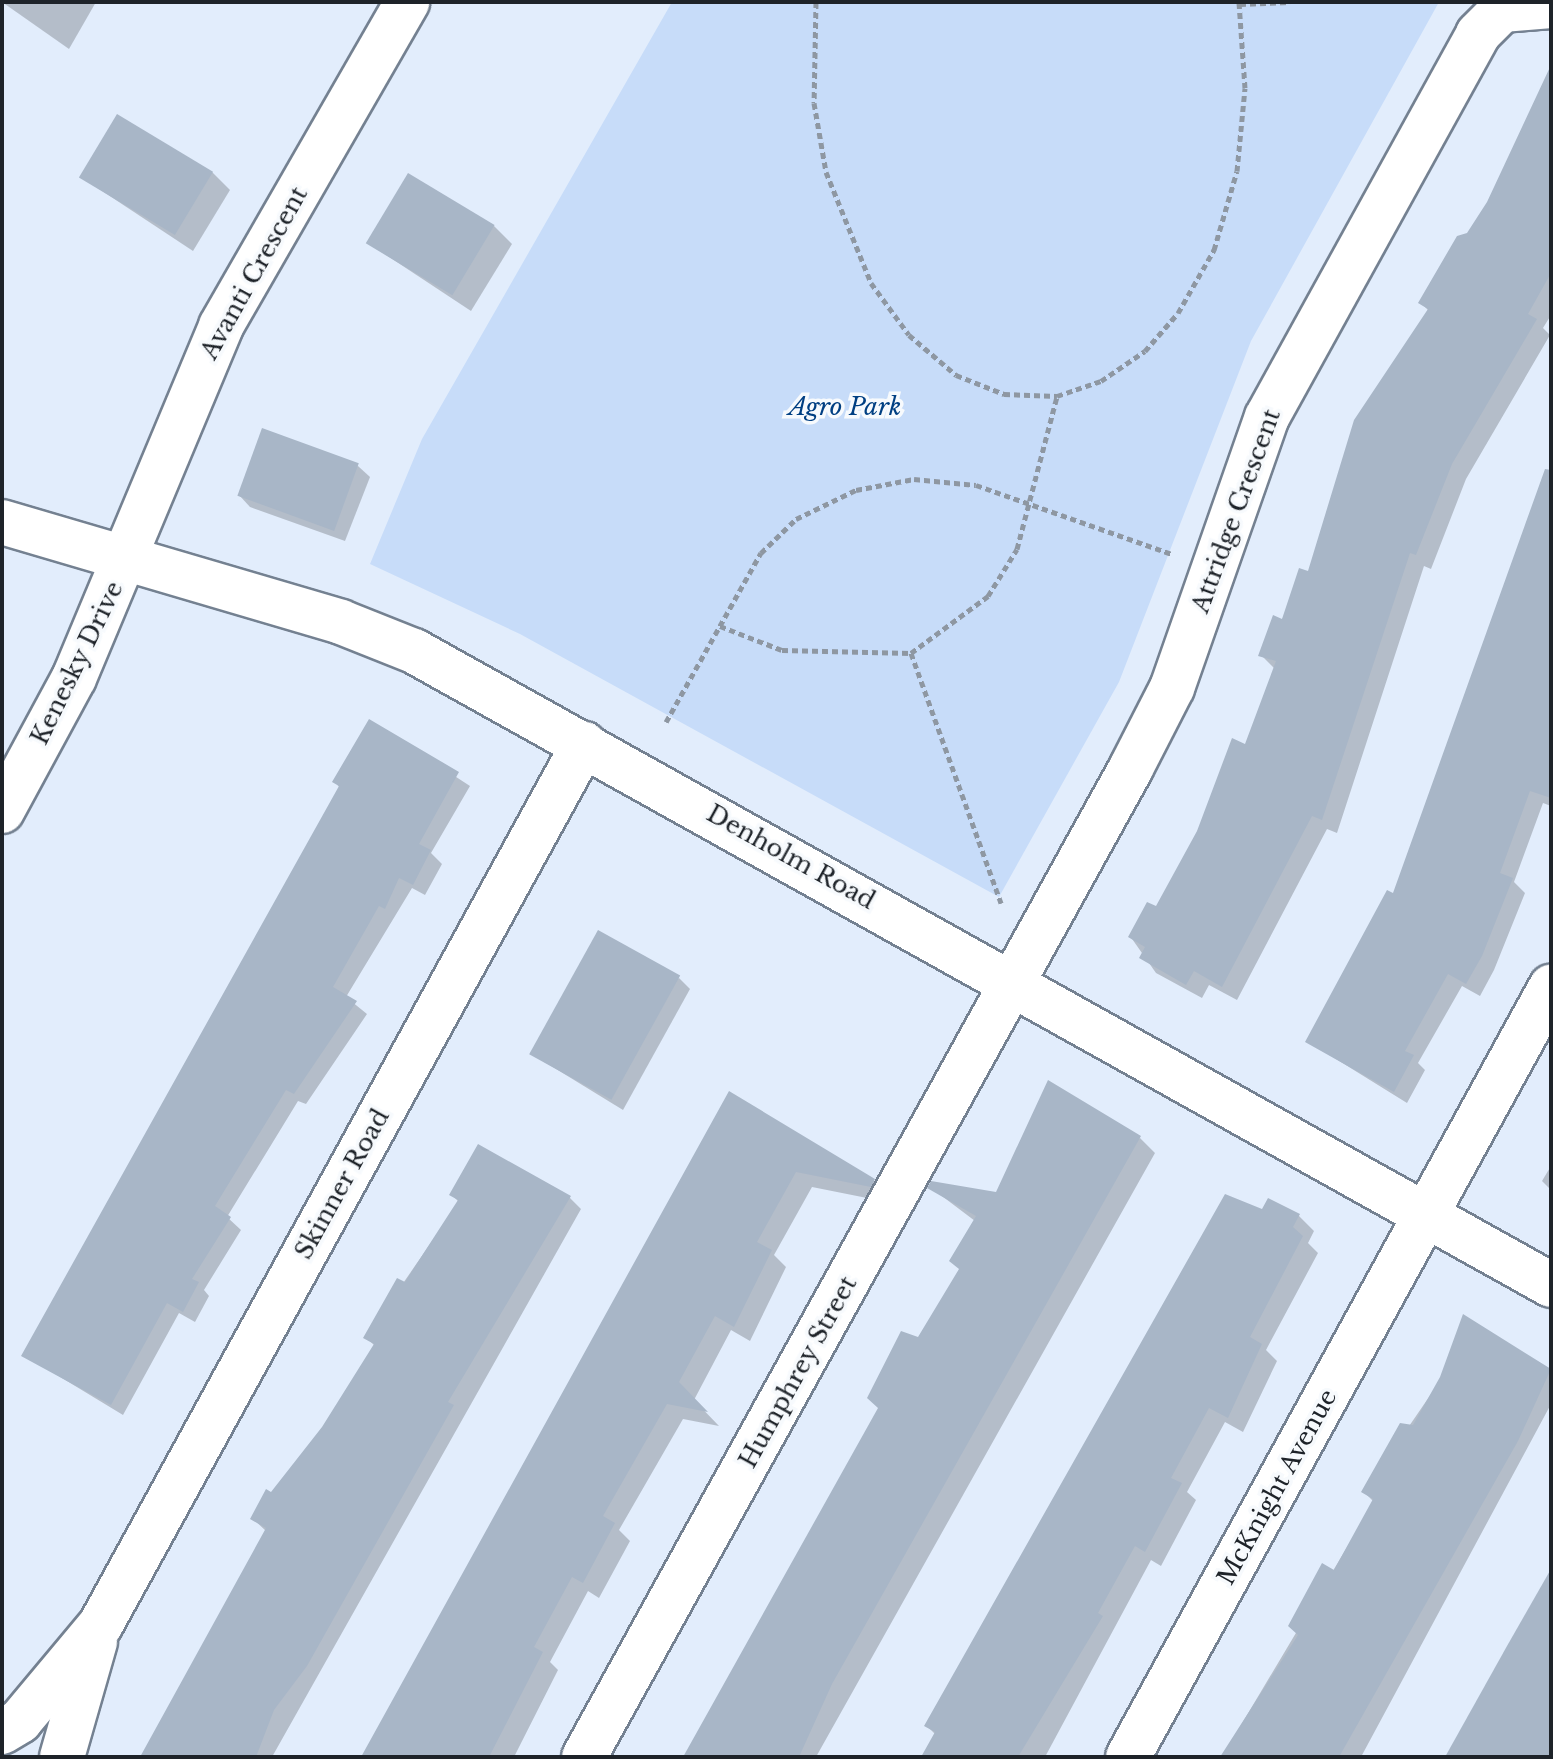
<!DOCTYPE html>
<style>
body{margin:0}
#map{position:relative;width:1553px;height:1759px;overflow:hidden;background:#e2edfc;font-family:"Libre Baskerville",serif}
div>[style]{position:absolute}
.green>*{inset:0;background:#c7dcf9}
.shadow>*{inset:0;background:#0003}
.building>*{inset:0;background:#a8b6c7;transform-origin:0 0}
.path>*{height:5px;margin-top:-2.5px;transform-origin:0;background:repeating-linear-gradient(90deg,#8e97a2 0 6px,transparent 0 10px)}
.roads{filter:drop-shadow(2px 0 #748191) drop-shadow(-2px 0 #748191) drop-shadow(0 2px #748191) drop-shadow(0 -2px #748191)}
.minor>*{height:44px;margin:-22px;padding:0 22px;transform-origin:22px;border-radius:22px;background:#fff}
span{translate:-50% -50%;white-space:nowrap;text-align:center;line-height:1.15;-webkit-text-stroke:7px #f7fafd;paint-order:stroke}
.street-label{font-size:24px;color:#1e2329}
.park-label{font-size:24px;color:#003f82;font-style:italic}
.frame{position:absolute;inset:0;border:4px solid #1e2329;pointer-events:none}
</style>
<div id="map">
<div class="green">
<i style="clip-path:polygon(672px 2px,1439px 2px,1251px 341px,1119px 682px,999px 897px,520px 634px,370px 564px,422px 439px)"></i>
</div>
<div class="shadow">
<i style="clip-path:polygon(2px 2px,96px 2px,69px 49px)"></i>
<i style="clip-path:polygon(1551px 118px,1551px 315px,1543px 328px,1550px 335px,1466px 479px,1431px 569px,1424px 566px,1337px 833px,1327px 829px,1237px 1000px,1209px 985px,1202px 998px,1156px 973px,1130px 936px,1156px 909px,1246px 746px,1275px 669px,1261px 655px,1309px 574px,1429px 311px,1421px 303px)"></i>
<i style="clip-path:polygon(212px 172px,230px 190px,193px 251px,81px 177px)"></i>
<i style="clip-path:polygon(494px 226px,512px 244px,471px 311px,368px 243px)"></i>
<i style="clip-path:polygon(358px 466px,370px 477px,345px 541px,250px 507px,239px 495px)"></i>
<i style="clip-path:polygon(1551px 475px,1551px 806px,1543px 803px,1514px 882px,1525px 893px,1494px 970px,1480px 996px,1462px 986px,1418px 1063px,1425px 1070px,1407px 1103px,1307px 1041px,1394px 896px)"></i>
<i style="clip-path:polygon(370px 721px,470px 786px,431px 853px,442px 864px,425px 895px,412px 888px,346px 997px,367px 1014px,306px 1104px,298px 1101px,227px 1217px,241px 1230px,204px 1290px,209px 1296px,195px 1322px,179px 1313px,123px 1415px,24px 1355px,340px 788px,335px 782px)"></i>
<i style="clip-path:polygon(679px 978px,690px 989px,623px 1110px,530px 1053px)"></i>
<i style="clip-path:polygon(729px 1094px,874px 1181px,887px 1202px,812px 1187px,774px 1255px,786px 1267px,750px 1341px,731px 1330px,694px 1400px,719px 1426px,683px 1419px,619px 1530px,630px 1541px,599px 1598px,588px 1591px,550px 1662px,558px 1670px,514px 1757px,362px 1757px)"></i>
<i style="clip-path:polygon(1140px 1138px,1155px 1153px,816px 1757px,685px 1757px,961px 1270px,975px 1221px,930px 1187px,997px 1195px)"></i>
<i style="clip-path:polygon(1551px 1166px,1551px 1190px,1542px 1181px)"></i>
<i style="clip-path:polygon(452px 1195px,570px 1198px,581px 1209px,272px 1757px,142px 1757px,266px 1531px,252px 1518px,324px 1428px,375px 1346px,366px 1337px,459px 1202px)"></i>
<i style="clip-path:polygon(1262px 1211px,1299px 1216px,1314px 1231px,1308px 1243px,1318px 1253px,1266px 1350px,1277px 1361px,1243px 1432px,1225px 1422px,1187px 1492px,1196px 1500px,1161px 1566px,1151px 1560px,1045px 1757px,923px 1757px,936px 1735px,927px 1726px)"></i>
<i style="clip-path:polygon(1464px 1317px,1551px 1371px,1551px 1404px,1361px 1757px,1222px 1757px,1374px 1502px,1364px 1492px,1442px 1378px)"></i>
</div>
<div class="building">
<i style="clip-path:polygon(1551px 65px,1551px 273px,1528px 314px,1537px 319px,1452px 464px,1416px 555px,1410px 553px,1322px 820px,1312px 816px,1222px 987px,1194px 971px,1186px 985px,1139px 958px,1145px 947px,1128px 937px,1147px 902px,1156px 906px,1197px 831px,1232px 738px,1245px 744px,1276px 661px,1258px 656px,1273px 615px,1282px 619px,1299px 568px,1308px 571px,1354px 420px,1428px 309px,1418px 303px,1457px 236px,1467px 233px,1487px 202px)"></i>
<i style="left:117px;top:114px;width:112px;height:74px;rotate:31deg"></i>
<i style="left:408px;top:173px;width:101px;height:82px;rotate:31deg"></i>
<i style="left:262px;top:428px;width:103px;height:72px;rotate:20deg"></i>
<i style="clip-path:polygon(1545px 469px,1551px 470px,1551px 798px,1530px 791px,1500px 873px,1513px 878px,1482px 956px,1466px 984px,1448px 974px,1405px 1051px,1414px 1055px,1394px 1092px,1305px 1042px,1387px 890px,1393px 893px)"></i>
<i style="clip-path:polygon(369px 719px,459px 772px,419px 844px,431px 850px,413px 885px,399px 878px,385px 909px,379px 906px,333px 987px,357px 1001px,294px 1094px,286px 1090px,215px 1206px,231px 1217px,192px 1279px,199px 1282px,183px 1312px,167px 1303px,111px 1405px,21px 1356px,339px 786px,332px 782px)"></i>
<i style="left:598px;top:930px;width:94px;height:142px;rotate:29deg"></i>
<i style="clip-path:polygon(1048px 1080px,1141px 1136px,832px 1684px,799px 1757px,683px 1757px,878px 1408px,867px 1398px,901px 1331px,918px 1337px,959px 1269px,949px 1261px,976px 1216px,927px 1188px,931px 1181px,996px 1192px)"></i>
<i style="clip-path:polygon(729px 1091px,875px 1179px,871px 1187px,796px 1172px,757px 1242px,772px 1250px,734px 1327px,715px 1316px,679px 1382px,708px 1412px,667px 1404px,603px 1516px,615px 1523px,583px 1583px,572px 1577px,534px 1647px,543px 1652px,489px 1757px,361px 1757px)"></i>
<i style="clip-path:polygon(478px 1144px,571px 1196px,448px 1402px,454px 1405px,307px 1666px,274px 1710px,256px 1757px,140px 1757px,266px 1528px,250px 1519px,266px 1489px,271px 1492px,322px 1427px,374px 1344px,363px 1338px,397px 1278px,405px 1282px,458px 1200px,449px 1195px)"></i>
<i style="clip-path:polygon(1225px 1194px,1262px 1209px,1268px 1198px,1300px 1214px,1293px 1227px,1303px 1236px,1250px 1337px,1262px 1344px,1228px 1418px,1209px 1408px,1171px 1478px,1182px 1483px,1145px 1552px,1135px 1546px,1098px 1613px,1103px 1616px,1018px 1757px,921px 1757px,935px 1732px,924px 1726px)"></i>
<i style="clip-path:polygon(1463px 1314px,1551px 1369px,1518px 1441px,1339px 1757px,1220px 1757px,1298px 1635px,1288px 1626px,1322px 1563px,1334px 1570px,1373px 1499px,1361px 1492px,1400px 1423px,1413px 1425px,1440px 1377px)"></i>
<i style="clip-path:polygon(1551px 1569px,1551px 1757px,1445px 1757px,1507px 1646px)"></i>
</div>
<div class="path">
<i style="left:816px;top:2px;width:101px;rotate:91.1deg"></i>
<i style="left:814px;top:103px;width:70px;rotate:80.1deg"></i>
<i style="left:826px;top:172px;width:120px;rotate:67.9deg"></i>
<i style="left:871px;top:283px;width:64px;rotate:53.8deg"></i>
<i style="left:909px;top:335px;width:62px;rotate:40.4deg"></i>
<i style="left:956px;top:375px;width:52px;rotate:21.6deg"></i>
<i style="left:1004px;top:394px;width:53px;rotate:2.2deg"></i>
<i style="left:1057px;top:396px;width:46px;rotate:-18.8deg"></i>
<i style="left:1101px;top:381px;width:53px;rotate:-34.3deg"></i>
<i style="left:1145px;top:351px;width:50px;rotate:-49deg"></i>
<i style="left:1178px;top:313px;width:73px;rotate:-60.3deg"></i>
<i style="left:1214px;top:250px;width:82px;rotate:-73.8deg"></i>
<i style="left:1237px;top:171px;width:83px;rotate:-84.5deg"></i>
<i style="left:1245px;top:88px;width:86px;rotate:-94deg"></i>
<i style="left:1240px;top:4px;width:50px;rotate:-2.3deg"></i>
<i style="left:720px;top:626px;width:66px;rotate:21.2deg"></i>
<i style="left:782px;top:650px;width:129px;rotate:1.3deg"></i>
<i style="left:911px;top:653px;width:96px;rotate:-36.5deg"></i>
<i style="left:988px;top:596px;width:55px;rotate:-58.3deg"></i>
<i style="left:1017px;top:549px;width:158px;rotate:-75.3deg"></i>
<i style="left:911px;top:653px;width:266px;rotate:70.2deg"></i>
<i style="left:666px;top:722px;width:194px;rotate:-60.7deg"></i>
<i style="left:761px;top:553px;width:49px;rotate:-44.2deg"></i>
<i style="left:796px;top:519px;width:67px;rotate:-25.8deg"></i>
<i style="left:856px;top:490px;width:59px;rotate:-10.7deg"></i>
<i style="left:914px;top:479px;width:62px;rotate:5.5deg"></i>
<i style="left:976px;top:485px;width:208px;rotate:19.4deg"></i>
</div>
<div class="roads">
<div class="minor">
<i style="left:2px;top:522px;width:353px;rotate:16.4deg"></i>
<i style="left:341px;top:622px;width:79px;rotate:21.7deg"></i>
<i style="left:414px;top:651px;width:1302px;rotate:29.14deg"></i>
<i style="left:2px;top:811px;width:151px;rotate:-61.6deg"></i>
<i style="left:74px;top:678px;width:381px;rotate:-67.3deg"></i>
<i style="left:221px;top:326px;width:374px;rotate:-60.1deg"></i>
<i style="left:2px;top:1732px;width:21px;rotate:-31deg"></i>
<i style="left:20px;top:1721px;width:126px;rotate:-50.1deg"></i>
<i style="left:101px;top:1624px;width:1004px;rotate:-61.24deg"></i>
<i style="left:62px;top:1757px;width:120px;rotate:-74deg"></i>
<i style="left:584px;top:1757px;width:1130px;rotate:-61.05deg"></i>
<i style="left:1131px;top:768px;width:90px;rotate:-62.9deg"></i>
<i style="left:1172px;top:688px;width:287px;rotate:-70.7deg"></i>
<i style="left:1267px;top:417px;width:437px;rotate:-61.1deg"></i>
<i style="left:1478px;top:34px;width:34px;rotate:-45deg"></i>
<i style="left:1502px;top:10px;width:49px;rotate:-4.7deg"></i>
<i style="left:1128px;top:1757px;width:879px;rotate:-61.22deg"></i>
</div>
</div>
<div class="street-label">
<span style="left:254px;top:273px;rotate:-61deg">Avanti Crescent</span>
<span style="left:1236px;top:511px;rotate:-70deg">Attridge Crescent</span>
<span style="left:77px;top:663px;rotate:-64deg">Kenesky Drive</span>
<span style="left:791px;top:857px;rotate:29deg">Denholm Road</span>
<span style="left:342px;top:1184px;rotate:-61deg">Skinner Road</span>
<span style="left:798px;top:1372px;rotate:-61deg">Humphrey Street</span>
<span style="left:1277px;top:1487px;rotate:-61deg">McKnight Avenue</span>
</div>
<div class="park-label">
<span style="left:845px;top:407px">Agro Park</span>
</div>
<div class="frame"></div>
</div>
